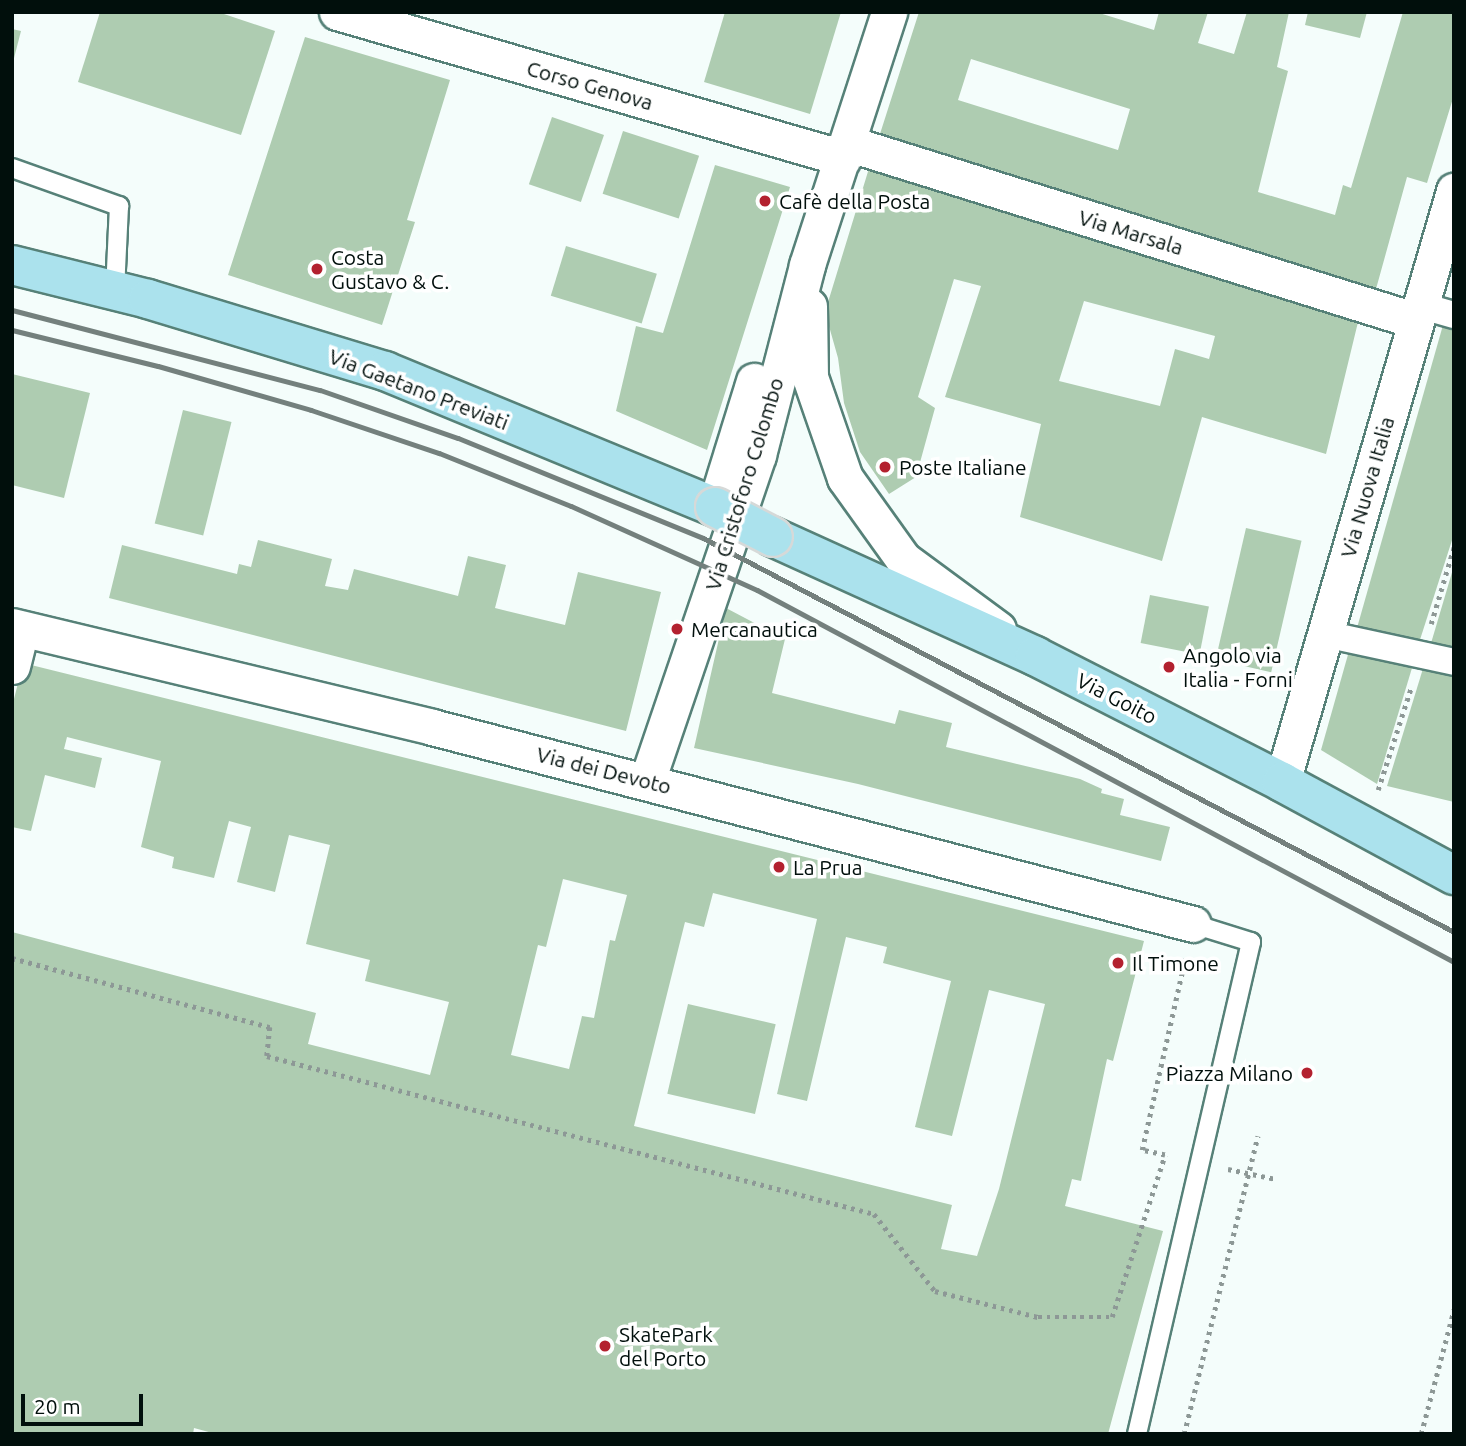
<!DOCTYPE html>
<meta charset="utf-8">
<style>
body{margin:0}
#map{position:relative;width:1466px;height:1446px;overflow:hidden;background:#f4fdfb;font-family:Ubuntu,sans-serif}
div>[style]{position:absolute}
.building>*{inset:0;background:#aeccb1;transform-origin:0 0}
.path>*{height:4.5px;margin-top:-2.25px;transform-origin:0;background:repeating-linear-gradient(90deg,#8d9896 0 3.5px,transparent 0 8.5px)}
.roads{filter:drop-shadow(2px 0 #568178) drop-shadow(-2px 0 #568178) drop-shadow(0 2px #568178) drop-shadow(0 -2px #568178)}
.service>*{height:18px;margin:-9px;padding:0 9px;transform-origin:9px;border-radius:9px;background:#fff}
.pedestrian>*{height:26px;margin:-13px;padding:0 13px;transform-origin:13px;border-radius:13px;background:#fff}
.minor>*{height:35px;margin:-17.5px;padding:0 17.5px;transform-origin:17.5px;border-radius:17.5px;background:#fff}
.primary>*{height:38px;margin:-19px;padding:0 19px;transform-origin:19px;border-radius:19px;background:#abe2ed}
.rail>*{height:5px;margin:-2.5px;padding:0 2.5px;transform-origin:2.5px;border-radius:2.5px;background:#74807d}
.bridges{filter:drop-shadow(2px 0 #d6d9d8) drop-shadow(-2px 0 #d6d9d8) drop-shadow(0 2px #d6d9d8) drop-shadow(0 -2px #d6d9d8)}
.primary-bridge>*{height:38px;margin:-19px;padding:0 19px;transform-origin:19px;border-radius:19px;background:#abe2ed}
.dots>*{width:19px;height:19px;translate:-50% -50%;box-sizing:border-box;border:4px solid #fff;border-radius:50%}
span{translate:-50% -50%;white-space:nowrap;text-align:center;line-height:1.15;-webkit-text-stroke:7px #fff;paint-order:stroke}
.street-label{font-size:21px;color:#010f0c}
.poi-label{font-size:21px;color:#010f0c}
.left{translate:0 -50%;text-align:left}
.right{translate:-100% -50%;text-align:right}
.frame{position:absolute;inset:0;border:14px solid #010f0c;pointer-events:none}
.scale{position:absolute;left:21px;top:1394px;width:122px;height:32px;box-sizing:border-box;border:4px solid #010f0c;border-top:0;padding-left:9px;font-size:21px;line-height:24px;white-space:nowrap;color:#010f0c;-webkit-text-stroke:5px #fff;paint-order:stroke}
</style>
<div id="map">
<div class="building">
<i style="clip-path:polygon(100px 12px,218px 12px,275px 31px,241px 135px,78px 82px)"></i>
<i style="clip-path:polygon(725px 12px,841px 12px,810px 114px,704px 82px)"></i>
<i style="clip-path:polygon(evenodd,919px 12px,1096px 12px,1154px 30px,1159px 12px,1208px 12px,1198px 43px,1234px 54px,1247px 12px,1289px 12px,1277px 67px,1288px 71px,1258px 192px,1335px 215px,1343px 185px,1351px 188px,1403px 12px,1454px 12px,1454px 95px,1427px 183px,1407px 177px,1376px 289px,879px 137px,919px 12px,971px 59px,1130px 109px,1118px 150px,958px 100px,971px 59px)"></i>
<i style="clip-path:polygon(1308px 12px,1367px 12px,1360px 38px,1305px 25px)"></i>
<i style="clip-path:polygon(12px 29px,21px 31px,13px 62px,12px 62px)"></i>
<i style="clip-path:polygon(305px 37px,450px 80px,407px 220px,415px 222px,382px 325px,228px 275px)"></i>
<i style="left:552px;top:117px;width:55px;height:71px;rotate:19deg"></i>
<i style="left:623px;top:131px;width:80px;height:66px;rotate:18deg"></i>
<i style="clip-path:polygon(715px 165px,790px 187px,707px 450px,616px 411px,636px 326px,663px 333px)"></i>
<i style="clip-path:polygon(evenodd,870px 165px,1359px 318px,1326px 454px,1202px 417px,1162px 561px,1020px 517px,1041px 424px,945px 397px,981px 286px,954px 279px,918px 397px,935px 408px,916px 477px,889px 494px,860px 452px,844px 403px,838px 358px,825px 312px,870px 165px,1084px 301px,1215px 336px,1209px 359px,1175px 349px,1160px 406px,1059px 381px,1084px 301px)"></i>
<i style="left:566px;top:246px;width:95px;height:52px;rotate:17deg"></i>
<i style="clip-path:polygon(1443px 325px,1454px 328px,1454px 534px,1417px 649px,1355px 635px)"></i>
<i style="clip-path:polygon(12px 374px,90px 393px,64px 498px,12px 485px)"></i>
<i style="left:183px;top:410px;width:50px;height:117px;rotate:14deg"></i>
<i style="left:1246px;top:528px;width:57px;height:135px;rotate:13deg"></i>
<i style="clip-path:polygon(258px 540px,332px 559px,325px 586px,348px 590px,354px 569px,458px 596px,468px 556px,506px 565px,495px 608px,565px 625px,578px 572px,661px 592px,626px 731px,109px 598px,122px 545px,237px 574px,239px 564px,251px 567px)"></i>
<i style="clip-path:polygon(1453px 569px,1454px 569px,1454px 656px,1429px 650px)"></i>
<i style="left:1150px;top:595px;width:60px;height:49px;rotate:11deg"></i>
<i style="clip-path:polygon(726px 608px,785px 639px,772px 693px,895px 724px,899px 710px,952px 723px,946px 747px,1080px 779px,1102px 789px,1101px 793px,1124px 799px,1120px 815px,1170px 827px,1161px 861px,858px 784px,694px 748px)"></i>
<i style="clip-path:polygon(1351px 644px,1415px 658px,1377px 784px,1321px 750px)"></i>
<i style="clip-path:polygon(1425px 662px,1454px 668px,1454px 802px,1387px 786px)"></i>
<i style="clip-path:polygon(evenodd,23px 663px,1144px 941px,1113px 1061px,1107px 1059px,1081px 1181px,1072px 1179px,1065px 1206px,1163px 1231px,1108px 1434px,216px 1434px,194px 1428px,193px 1434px,12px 1434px,12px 932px,316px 1013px,308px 1044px,430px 1075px,449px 1002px,365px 981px,370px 960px,306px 944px,330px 845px,289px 835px,275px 892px,237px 882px,251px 827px,229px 821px,214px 878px,172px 868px,174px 857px,141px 847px,161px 761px,67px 737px,64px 749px,102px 758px,95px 788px,45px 775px,31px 831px,12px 827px,12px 707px,23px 663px,563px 879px,627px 895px,615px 941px,610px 940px,594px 1018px,582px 1016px,569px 1069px,511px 1055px,538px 945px,546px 947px,563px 879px,23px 663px,713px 893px,817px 919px,777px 1094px,807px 1101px,846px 937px,887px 947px,883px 963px,951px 981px,915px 1127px,952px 1136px,989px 990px,1045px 1004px,999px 1189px,977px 1256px,941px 1249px,952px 1205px,634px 1126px,685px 922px,704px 927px,713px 893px)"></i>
<i style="left:688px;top:1004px;width:90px;height:92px;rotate:13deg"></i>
</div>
<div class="path">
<i style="left:1431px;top:624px;width:80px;rotate:-73.4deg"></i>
<i style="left:1378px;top:790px;width:110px;rotate:-72.1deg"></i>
<i style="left:12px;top:958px;width:267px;rotate:15deg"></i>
<i style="left:270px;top:1027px;width:29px;rotate:96deg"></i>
<i style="left:267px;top:1056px;width:627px;rotate:14.59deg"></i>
<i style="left:874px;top:1214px;width:98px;rotate:51.6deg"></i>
<i style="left:935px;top:1291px;width:106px;rotate:14.2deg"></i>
<i style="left:1038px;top:1317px;width:74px"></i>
<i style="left:1112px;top:1317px;width:170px;rotate:-71.9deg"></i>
<i style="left:1165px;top:1155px;width:24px;rotate:-168deg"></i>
<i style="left:1142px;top:1150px;width:196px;rotate:-77.3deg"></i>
<i style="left:1228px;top:1169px;width:49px;rotate:11.8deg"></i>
<i style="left:1184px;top:1434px;width:307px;rotate:-76.1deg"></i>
<i style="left:1421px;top:1434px;width:129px;rotate:-75.2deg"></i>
</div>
<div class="roads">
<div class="service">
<i style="left:12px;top:168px;width:114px;rotate:19.6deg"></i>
<i style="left:119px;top:206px;width:85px;rotate:92.7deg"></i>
<i style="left:1137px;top:1434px;width:505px;rotate:-76.95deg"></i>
<i style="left:1251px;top:942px;width:61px;rotate:-162.8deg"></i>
</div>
<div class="pedestrian">
<i style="left:1419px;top:305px;width:36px;rotate:16deg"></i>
<i style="left:1325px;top:634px;width:132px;rotate:12.2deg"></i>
</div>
<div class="minor">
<i style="left:337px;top:12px;width:527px;rotate:16.09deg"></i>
<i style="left:847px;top:143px;width:594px;rotate:17.34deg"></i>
<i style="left:809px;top:306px;width:71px;rotate:89.2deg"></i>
<i style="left:810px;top:377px;width:107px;rotate:70.9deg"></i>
<i style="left:845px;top:478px;width:100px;rotate:54.4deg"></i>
<i style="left:903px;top:559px;width:118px;rotate:36.4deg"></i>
<i style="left:715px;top:507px;width:132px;rotate:-72.8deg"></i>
<i style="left:12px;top:626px;width:432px;rotate:13.5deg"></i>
<i style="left:432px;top:727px;width:786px;rotate:14.51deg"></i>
<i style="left:12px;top:666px;width:38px;rotate:-76deg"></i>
<i style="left:647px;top:781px;width:344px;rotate:-71.2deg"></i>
<i style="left:758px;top:455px;width:196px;rotate:-75.5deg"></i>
<i style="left:807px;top:265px;width:266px;rotate:-72deg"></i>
<i style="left:1282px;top:782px;width:616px;rotate:-73.77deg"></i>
</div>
<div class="primary">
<i style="left:12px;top:265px;width:140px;rotate:14deg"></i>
<i style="left:148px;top:299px;width:248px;rotate:16.9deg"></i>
<i style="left:385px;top:371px;width:357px;rotate:22.4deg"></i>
<i style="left:773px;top:537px;width:288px;rotate:24.4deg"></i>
<i style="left:1035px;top:656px;width:277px;rotate:27deg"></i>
<i style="left:1282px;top:782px;width:196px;rotate:28.4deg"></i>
</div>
</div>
<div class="rail">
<i style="left:12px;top:310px;width:318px;rotate:14.6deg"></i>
<i style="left:320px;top:390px;width:146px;rotate:19.2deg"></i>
<i style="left:458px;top:438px;width:265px;rotate:22.2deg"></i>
<i style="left:703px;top:538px;width:848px;rotate:27.68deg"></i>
<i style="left:12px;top:330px;width:150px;rotate:13.9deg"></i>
<i style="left:158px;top:366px;width:159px;rotate:16deg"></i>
<i style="left:311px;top:410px;width:135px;rotate:18.6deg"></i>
<i style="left:439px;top:453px;width:142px;rotate:21.9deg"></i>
<i style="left:571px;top:506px;width:204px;rotate:24.3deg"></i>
<i style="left:757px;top:590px;width:790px;rotate:28.09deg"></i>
</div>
<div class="bridges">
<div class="primary-bridge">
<i style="left:715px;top:507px;width:65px;rotate:27.3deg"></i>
</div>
</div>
<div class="dots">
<i style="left:765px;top:201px;background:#b3212f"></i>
<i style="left:317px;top:269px;background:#b3212f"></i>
<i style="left:885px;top:467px;background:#b3212f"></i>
<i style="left:677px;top:629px;background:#b3212f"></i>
<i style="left:1169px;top:667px;background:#b3212f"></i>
<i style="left:779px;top:867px;background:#b3212f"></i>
<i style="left:1118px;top:963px;background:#b3212f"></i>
<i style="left:1307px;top:1073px;background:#b3212f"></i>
<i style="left:605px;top:1346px;background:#b3212f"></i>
</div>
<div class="street-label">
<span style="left:590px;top:85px;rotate:16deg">Corso Genova</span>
<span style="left:1131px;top:232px;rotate:17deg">Via Marsala</span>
<span style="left:419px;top:389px;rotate:21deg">Via Gaetano Previati</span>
<span style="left:744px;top:484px;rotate:-73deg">Via Cristoforo Colombo</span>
<span style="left:1367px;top:487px;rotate:-74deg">Via Nuova Italia</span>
<span style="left:1117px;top:698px;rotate:27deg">Via Goito</span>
<span style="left:604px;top:770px;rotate:14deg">Via dei Devoto</span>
</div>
<div class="poi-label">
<span class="left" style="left:779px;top:201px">Cafè della Posta</span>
<span class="left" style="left:331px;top:269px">Costa<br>Gustavo &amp; C.</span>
<span class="left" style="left:899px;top:467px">Poste Italiane</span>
<span class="left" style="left:691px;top:629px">Mercanautica</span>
<span class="left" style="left:1183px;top:667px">Angolo via<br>Italia - Forni</span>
<span class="left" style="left:793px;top:867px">La Prua</span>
<span class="left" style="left:1132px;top:963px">Il Timone</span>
<span class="right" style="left:1293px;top:1073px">Piazza Milano</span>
<span class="left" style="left:619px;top:1346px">SkatePark<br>del Porto</span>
</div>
<div class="frame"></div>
<div class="scale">20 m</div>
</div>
